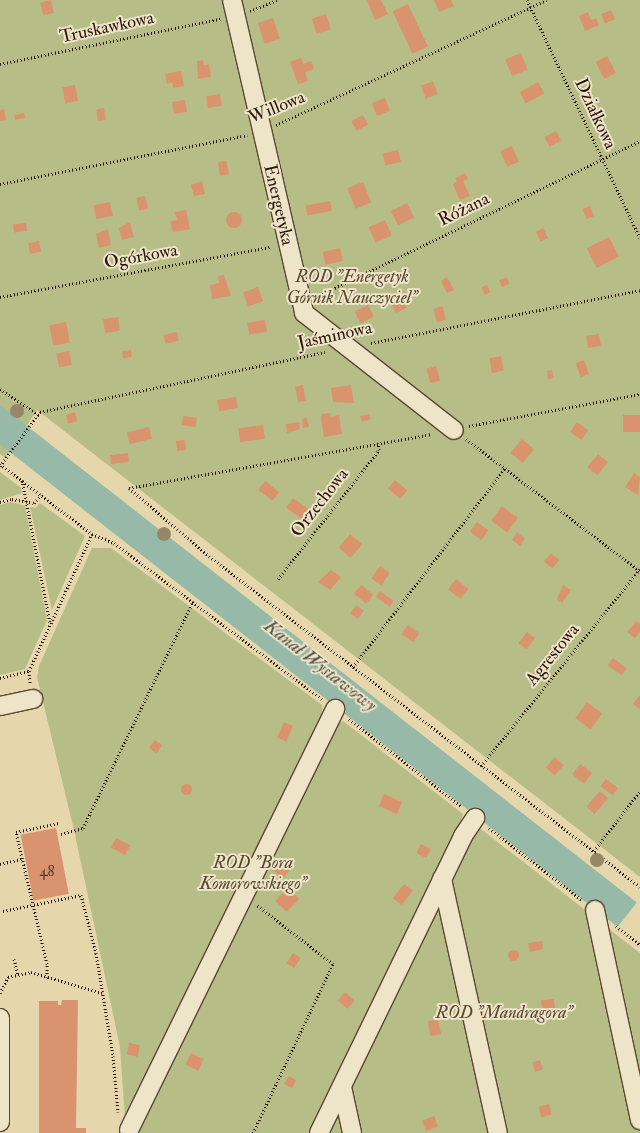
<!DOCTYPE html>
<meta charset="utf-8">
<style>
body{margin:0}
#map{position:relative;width:640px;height:1133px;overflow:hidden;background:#e5d6ab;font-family:"IM FELL Double Pica",serif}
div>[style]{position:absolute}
.green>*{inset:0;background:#b7bd87}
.water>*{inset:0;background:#96b9a8;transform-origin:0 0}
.building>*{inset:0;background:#da936f;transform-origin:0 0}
.round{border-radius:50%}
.path>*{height:3px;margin-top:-1.5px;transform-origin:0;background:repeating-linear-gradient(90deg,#2c160b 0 1px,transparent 0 3.5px)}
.roads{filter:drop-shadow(1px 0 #5a4633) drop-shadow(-1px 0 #5a4633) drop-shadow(0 1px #5a4633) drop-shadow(0 -1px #5a4633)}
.minor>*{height:18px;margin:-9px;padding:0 9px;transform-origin:9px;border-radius:9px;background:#eee4c8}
.trees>*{width:14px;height:14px;margin:-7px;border-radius:50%;background:#968867}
span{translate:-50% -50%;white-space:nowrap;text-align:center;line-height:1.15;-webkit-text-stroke:4px #eee4c8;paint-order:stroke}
.number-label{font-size:15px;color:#583524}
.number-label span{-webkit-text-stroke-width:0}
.street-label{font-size:18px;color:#2c160b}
.park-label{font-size:18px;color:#564830;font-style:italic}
.water-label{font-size:19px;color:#514f42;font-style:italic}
</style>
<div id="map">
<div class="green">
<i style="clip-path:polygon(0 0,640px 0,640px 877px,37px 410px,5px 458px,0 454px)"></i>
<i style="clip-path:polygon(0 472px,21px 488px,22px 493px,0 500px)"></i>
<i style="clip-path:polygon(11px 502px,25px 506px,47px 620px,25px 669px,0 675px,0 505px)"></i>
<i style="clip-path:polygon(40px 503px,85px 536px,52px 610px,30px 507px,36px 508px)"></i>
<i style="clip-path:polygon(92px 548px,111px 548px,322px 705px,323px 723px,331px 728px,343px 721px,463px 814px,457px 832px,477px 826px,589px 913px,605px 933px,610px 930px,640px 953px,640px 1133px,126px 1133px,120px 1047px,74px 830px,37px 677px,39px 666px)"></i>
</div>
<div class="water">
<i style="left:0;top:405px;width:808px;height:31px;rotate:38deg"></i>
</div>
<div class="building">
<i style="left:51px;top:0;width:13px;height:11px;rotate:77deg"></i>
<i style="clip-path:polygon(367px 0,381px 0,388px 14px,375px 20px)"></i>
<i style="clip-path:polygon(434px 0,451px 0,454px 6px,439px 12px)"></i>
<i style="left:408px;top:4px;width:47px;height:17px;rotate:65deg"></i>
<i style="left:611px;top:10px;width:10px;height:11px;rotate:66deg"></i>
<i style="clip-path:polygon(588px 12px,591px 20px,596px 18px,599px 25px,585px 31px,579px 16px)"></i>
<i style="left:326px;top:14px;width:16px;height:15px;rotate:72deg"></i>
<i style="left:273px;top:18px;width:22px;height:16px;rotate:72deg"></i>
<i style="left:521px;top:53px;width:18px;height:17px;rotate:68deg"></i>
<i style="left:607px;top:56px;width:19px;height:13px;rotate:62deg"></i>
<i style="clip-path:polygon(301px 58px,303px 64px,311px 61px,314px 69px,305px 72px,308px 81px,298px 84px,290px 62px)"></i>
<i style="clip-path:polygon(203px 60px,204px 65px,209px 64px,211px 77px,198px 79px,197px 61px)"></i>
<i style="clip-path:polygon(181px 71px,184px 86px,173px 88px,172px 82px,167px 84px,165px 74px)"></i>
<i style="left:433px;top:81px;width:14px;height:13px;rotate:69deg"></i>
<i style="left:538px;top:82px;width:13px;height:21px;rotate:61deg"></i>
<i style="left:75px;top:85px;width:16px;height:13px;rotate:79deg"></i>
<i style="left:220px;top:94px;width:12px;height:14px;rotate:81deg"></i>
<i style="left:385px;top:98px;width:14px;height:14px;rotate:69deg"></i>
<i style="left:185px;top:100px;width:12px;height:13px;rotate:81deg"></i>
<i style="left:104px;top:108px;width:12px;height:8px;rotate:81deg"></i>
<i style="clip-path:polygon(4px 109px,6px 120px,0 121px,0 110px)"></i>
<i style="left:24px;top:113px;width:5px;height:10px;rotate:79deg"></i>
<i style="left:363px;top:115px;width:11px;height:13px;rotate:63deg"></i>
<i style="left:556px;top:131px;width:11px;height:13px;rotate:63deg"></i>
<i style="left:512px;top:146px;width:17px;height:13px;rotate:66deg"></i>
<i style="left:398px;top:150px;width:12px;height:16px;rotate:76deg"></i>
<i style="clip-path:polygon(226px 161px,229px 174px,220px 176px,218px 162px)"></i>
<i style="clip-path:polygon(465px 173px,468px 179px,463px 181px,470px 196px,460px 200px,453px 184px,457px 182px,455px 178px)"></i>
<i style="clip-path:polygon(202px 181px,205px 194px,194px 196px,191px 185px)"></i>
<i style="left:363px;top:182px;width:22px;height:17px;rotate:68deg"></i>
<i style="left:145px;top:196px;width:13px;height:9px;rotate:77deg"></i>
<i style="left:330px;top:201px;width:10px;height:25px;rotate:79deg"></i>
<i style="left:110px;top:202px;width:14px;height:17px;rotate:78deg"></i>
<i style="left:407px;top:203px;width:16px;height:18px;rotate:63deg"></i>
<i style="clip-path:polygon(590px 206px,594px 216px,587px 219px,582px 209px)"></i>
<i style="clip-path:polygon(186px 210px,190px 229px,173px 232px,170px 221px,177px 220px,175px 212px)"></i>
<i class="round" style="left:226px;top:212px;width:16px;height:16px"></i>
<i style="left:385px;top:220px;width:17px;height:18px;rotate:66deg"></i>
<i style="clip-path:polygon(130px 222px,134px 237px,122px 240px,119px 228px)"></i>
<i style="left:26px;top:223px;width:8px;height:13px;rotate:83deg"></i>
<i style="left:543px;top:228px;width:11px;height:8px;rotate:63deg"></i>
<i style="clip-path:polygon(108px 229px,111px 245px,99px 248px,96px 234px)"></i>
<i style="left:609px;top:237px;width:22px;height:25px;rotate:63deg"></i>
<i style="left:39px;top:241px;width:11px;height:11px;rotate:80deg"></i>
<i style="left:340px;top:248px;width:13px;height:18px;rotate:77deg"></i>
<i style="clip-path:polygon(224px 275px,231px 296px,212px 299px,210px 285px,219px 283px,218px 276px)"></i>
<i style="clip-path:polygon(447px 277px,454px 290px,447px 293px,441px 281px)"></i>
<i style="clip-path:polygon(507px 277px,509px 284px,502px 287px,499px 280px)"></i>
<i style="left:487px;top:285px;width:8px;height:6px;rotate:67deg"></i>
<i style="left:258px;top:287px;width:15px;height:16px;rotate:70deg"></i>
<i style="left:401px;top:296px;width:13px;height:12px;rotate:63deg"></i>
<i style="left:368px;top:305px;width:13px;height:15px;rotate:63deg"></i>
<i style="clip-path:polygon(443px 306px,446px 320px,437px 322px,433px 309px)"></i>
<i style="left:118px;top:317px;width:14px;height:15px;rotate:82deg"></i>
<i style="left:265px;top:320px;width:12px;height:18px;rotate:81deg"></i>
<i style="left:66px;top:322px;width:21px;height:17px;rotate:79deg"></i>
<i style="left:177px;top:332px;width:9px;height:14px;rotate:77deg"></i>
<i style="left:599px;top:334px;width:12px;height:13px;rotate:81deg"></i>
<i style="left:131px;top:350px;width:7px;height:9px;rotate:82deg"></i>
<i style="left:69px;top:351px;width:14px;height:13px;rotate:78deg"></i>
<i style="left:501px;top:356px;width:15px;height:12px;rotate:79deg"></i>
<i style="left:584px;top:360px;width:15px;height:9px;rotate:70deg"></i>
<i style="left:436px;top:366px;width:15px;height:10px;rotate:74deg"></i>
<i style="clip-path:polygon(552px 370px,554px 378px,548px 379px,547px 371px)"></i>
<i style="left:303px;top:385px;width:16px;height:8px;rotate:79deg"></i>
<i style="clip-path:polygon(351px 385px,354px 403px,333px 402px,331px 388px)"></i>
<i style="left:236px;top:397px;width:11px;height:19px;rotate:80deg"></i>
<i style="clip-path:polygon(75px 412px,77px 421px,68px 424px,66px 415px)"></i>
<i style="clip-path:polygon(330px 413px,331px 417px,339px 415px,342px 434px,324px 437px,321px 418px,322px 414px)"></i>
<i style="clip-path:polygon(369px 414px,371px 419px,362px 422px,360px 416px)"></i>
<i style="left:623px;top:415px;width:17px;height:17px"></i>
<i style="left:183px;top:416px;width:14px;height:9px;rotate:8deg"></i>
<i style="clip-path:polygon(307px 418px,309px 427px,303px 428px,302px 419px)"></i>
<i style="clip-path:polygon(299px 422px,300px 429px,287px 433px,286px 424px)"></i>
<i style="left:577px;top:422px;width:14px;height:12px;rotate:36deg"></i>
<i style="left:263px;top:425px;width:14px;height:25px;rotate:82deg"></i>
<i style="left:149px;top:427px;width:12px;height:23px;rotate:76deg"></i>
<i style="left:522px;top:439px;width:16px;height:18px;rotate:40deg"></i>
<i style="left:185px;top:440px;width:10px;height:9px;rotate:84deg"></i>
<i style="left:128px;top:453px;width:9px;height:18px;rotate:84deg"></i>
<i style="left:598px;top:454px;width:13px;height:17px;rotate:39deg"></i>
<i style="clip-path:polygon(634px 473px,640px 477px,638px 495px,625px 487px)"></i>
<i style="left:395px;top:480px;width:16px;height:11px;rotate:40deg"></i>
<i style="left:265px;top:481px;width:18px;height:11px;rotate:38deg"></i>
<i style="left:293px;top:498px;width:19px;height:12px;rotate:35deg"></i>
<i style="left:502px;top:506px;width:20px;height:18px;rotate:37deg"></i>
<i style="left:477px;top:522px;width:14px;height:12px;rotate:36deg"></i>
<i style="clip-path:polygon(517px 532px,525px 539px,520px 546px,512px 540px)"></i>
<i style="left:350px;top:534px;width:16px;height:18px;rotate:40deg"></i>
<i style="left:551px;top:553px;width:11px;height:11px;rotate:41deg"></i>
<i style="left:380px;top:566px;width:12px;height:15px;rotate:35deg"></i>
<i style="clip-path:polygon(331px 570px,341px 577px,330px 590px,318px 582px)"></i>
<i style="left:456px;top:579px;width:16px;height:13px;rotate:38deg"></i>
<i style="left:361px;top:585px;width:16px;height:11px;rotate:40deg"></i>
<i style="clip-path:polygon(563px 585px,571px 590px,562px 603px,557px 599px)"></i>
<i style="left:380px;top:591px;width:17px;height:7px;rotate:36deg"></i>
<i style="left:356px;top:605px;width:10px;height:10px;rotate:37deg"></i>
<i style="clip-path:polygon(636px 621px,640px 624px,640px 632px,635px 638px,627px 632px)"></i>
<i style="left:408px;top:625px;width:14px;height:11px;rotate:36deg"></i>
<i style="left:527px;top:632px;width:10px;height:14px;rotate:37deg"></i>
<i style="left:613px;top:658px;width:17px;height:9px;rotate:36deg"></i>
<i style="left:541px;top:664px;width:8px;height:16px;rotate:40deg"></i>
<i style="clip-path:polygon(640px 695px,640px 709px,633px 704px)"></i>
<i style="left:587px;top:702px;width:19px;height:20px;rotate:36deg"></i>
<i style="left:284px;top:722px;width:10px;height:17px;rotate:24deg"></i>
<i style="left:155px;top:740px;width:9px;height:10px;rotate:36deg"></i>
<i style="left:555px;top:757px;width:12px;height:14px;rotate:42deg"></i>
<i style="left:580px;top:764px;width:15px;height:13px;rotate:37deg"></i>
<i style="left:606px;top:779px;width:15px;height:9px;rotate:37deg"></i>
<i class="round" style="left:180.5px;top:783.5px;width:11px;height:11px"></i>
<i style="left:600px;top:791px;width:11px;height:21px;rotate:41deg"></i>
<i style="left:384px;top:794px;width:20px;height:13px;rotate:24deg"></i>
<i style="left:56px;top:828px;width:67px;height:36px;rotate:79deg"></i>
<i style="left:116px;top:838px;width:16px;height:11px;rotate:27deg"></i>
<i style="left:421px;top:844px;width:11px;height:10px;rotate:27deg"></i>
<i style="left:274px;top:859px;width:19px;height:10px;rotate:36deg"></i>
<i style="left:404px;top:884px;width:11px;height:18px;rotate:38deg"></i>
<i style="left:288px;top:888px;width:16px;height:18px;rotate:45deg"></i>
<i style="clip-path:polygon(542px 941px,543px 949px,530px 952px,528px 943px)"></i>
<i class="round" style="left:507.5px;top:949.5px;width:11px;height:11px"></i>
<i style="left:293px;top:953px;width:9px;height:12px;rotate:32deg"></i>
<i style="left:345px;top:992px;width:13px;height:11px;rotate:42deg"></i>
<i style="left:554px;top:999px;width:9px;height:13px;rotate:84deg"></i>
<i style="clip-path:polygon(62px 1000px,78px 1000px,76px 1128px,86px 1128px,86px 1133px,39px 1133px,39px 1001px,58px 1001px,58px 1005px,61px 1005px)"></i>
<i style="clip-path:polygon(526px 1006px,527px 1013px,515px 1015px,514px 1009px)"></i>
<i style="clip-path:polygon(438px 1020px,441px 1034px,430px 1036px,428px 1021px)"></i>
<i style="left:129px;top:1043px;width:11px;height:12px;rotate:10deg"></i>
<i style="left:191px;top:1053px;width:14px;height:13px;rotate:25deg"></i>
<i style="left:540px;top:1060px;width:10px;height:8px;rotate:73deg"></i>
<i style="clip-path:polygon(289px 1076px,296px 1080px,292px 1088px,284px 1084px)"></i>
<i style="left:549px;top:1104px;width:11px;height:11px;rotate:75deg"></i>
<i style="left:434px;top:1116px;width:11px;height:13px;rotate:68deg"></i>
</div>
<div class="path">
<i style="left:527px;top:0;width:263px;rotate:64.6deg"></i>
<i style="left:250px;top:11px;width:29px;rotate:-22deg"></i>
<i style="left:0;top:64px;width:225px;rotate:-11.6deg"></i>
<i style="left:276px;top:125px;width:298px;rotate:-24.8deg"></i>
<i style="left:0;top:184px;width:252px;rotate:-11.2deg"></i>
<i style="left:0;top:297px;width:276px;rotate:-10.5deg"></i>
<i style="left:316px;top:297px;width:360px;rotate:-25.7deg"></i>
<i style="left:371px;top:343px;width:274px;rotate:-11.1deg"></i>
<i style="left:0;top:389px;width:47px;rotate:33.7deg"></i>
<i style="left:469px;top:426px;width:174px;rotate:-10.6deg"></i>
<i style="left:466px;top:439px;width:218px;rotate:37.2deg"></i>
<i style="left:0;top:464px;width:116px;rotate:37.3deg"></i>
<i style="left:92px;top:534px;width:24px;rotate:22deg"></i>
<i style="left:114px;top:543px;width:260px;rotate:36.9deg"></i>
<i style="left:0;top:466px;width:67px;rotate:-53.5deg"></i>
<i style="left:40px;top:412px;width:291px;rotate:-11.9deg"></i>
<i style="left:22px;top:480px;width:146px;rotate:78.9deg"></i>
<i style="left:129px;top:488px;width:105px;rotate:40.4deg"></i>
<i style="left:209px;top:556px;width:543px;rotate:37.52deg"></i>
<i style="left:129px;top:488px;width:307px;rotate:-10.1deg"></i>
<i style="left:0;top:502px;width:12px;rotate:-14deg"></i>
<i style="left:12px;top:499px;width:22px;rotate:10deg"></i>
<i style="left:34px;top:503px;width:11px;rotate:-49deg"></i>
<i style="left:278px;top:579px;width:164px;rotate:-51.9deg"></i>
<i style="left:379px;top:450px;width:7px;rotate:-98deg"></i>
<i style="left:353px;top:667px;width:250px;rotate:-52.6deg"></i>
<i style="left:29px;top:671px;width:12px;rotate:85deg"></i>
<i style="left:0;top:678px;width:30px;rotate:-14deg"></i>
<i style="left:29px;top:671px;width:151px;rotate:-65.3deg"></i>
<i style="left:349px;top:719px;width:143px;rotate:37.9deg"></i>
<i style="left:481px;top:766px;width:253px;rotate:-51.1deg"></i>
<i style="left:489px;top:828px;width:119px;rotate:37.8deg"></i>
<i style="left:61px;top:834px;width:23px;rotate:-15deg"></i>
<i style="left:83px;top:828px;width:252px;rotate:-64.1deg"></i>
<i style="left:594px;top:851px;width:76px;rotate:-52.5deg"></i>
<i style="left:0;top:864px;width:23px;rotate:-13deg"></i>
<i style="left:3px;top:911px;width:80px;rotate:-11.6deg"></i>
<i style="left:81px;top:895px;width:60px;rotate:75.5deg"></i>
<i style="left:96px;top:953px;width:104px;rotate:80.6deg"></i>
<i style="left:113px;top:1056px;width:56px;rotate:84.9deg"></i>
<i style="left:616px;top:926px;width:31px;rotate:38deg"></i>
<i style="left:14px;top:959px;width:16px;rotate:76deg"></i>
<i style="left:47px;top:977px;width:13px;rotate:-90deg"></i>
<i style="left:47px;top:964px;width:136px;rotate:-103.2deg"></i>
<i style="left:16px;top:832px;width:44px;rotate:-11.8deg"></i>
<i style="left:0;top:993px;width:18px;rotate:-63deg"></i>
<i style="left:8px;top:977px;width:24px;rotate:-12deg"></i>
<i style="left:31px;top:972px;width:74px;rotate:16.5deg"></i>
<i style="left:253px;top:1133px;width:187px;rotate:-64.7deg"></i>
<i style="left:333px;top:964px;width:96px;rotate:-142.2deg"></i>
</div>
<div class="roads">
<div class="minor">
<i style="left:232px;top:0;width:321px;rotate:77deg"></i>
<i style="left:304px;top:313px;width:190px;rotate:38deg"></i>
<i style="left:0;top:706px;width:34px;rotate:-12deg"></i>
<i style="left:442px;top:879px;width:260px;rotate:77.6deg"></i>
<i style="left:595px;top:910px;width:215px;rotate:77.9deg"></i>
<i style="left:0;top:1018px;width:104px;rotate:90deg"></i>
<i style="left:342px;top:1087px;width:47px;rotate:77.7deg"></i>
<i style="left:129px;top:1130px;width:469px;rotate:-63.9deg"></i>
<i style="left:319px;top:1133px;width:330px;rotate:-64.1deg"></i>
<i style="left:463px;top:836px;width:22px;rotate:-56deg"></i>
</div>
</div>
<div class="trees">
<i style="left:17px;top:411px"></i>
<i style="left:164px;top:534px"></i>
<i style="left:597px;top:860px"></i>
</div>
<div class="number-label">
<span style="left:47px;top:872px">48</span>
</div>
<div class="street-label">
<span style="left:107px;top:28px;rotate:-12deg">Truskawkowa</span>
<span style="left:277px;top:108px;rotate:-22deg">Willowa</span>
<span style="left:595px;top:114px;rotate:65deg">Działkowa</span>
<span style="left:278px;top:205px;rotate:77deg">Energetyka</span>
<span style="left:464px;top:210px;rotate:-26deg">Różana</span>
<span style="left:141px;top:257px;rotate:-10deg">Ogórkowa</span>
<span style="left:335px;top:336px;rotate:-12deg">Jaśminowa</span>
<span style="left:320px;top:503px;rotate:-52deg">Orzechowa</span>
<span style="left:553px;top:655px;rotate:-51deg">Agrestowa</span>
</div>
<div class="park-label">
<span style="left:352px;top:288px">ROD "Energetyk<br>Górnik Nauczyciel"</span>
<span style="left:253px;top:874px">ROD "Bora<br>Komorowskiego"</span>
<span style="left:504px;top:1013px">ROD "Mandragora"</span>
</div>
<div class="water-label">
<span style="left:320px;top:666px;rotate:38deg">Kanał Wystawowy</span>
</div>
</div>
